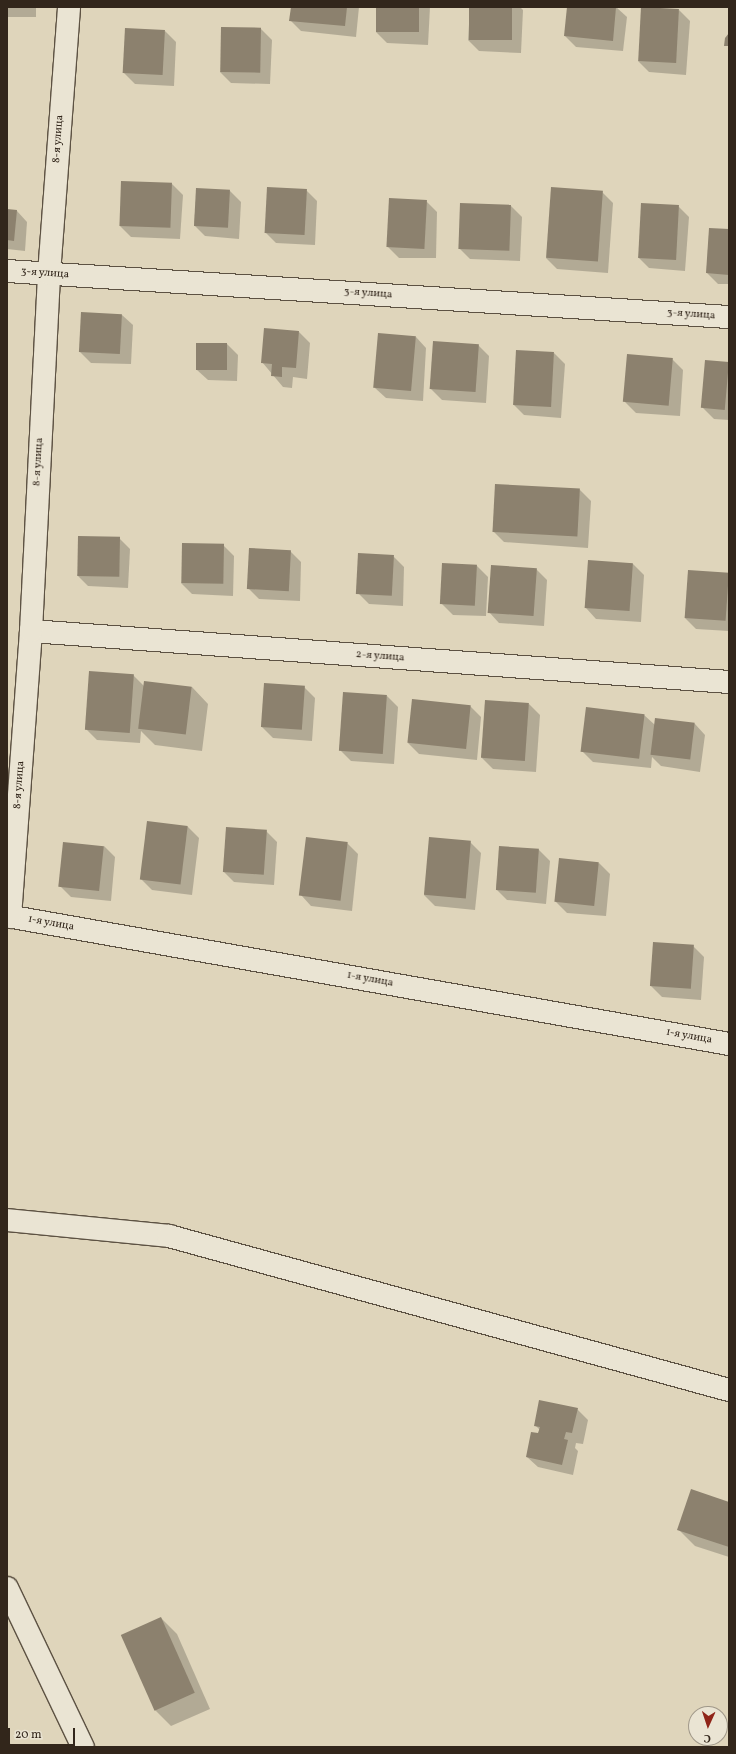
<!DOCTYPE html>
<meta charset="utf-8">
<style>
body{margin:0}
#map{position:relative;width:736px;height:1754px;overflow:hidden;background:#dfd5bb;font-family:Vollkorn,serif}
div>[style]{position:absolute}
.shadow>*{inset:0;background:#0003;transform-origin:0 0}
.building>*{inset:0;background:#8c816e;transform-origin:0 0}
.roads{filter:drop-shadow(1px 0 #5d5243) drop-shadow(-1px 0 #5d5243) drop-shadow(0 1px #5d5243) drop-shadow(0 -1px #5d5243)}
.street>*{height:22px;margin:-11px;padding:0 11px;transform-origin:11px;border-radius:11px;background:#eae4d3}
.secondary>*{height:22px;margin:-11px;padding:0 11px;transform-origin:11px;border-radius:11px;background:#eae4d3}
span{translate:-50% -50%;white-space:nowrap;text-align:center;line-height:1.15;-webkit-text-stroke:3px #eae4d3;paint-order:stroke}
.street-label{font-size:11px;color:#32261b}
.frame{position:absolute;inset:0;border:8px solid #32261b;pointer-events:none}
.north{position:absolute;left:688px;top:1706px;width:40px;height:40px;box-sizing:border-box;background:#eae4d3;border:1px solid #a09889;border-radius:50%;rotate:183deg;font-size:11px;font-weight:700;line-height:16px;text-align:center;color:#32261b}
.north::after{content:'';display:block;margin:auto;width:14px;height:18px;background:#8f2418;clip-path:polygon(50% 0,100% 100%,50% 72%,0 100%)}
.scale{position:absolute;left:8px;top:1728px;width:67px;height:18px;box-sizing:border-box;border:2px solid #32261b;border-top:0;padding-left:5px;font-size:12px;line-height:14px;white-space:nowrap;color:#32261b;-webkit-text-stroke:3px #eae4d3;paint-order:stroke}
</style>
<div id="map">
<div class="shadow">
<i style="left:7px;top:7px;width:29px;height:10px"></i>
<i style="clip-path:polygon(292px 7px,359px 7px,356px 37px,301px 31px,290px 20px)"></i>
<i style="clip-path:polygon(377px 7px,430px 7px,428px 45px,387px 43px,376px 32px)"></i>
<i style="clip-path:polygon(470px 7px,520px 7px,523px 10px,521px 53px,479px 51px,468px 40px)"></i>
<i style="clip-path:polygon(568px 7px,616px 7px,627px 17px,623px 51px,576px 47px,565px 36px)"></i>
<i style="clip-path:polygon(679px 10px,690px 21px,686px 75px,649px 72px,638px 61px)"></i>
<i style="clip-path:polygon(261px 29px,272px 40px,270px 84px,231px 83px,220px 72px)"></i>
<i style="clip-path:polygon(165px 31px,176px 42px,174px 86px,135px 84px,124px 73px)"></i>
<i style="clip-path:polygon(172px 184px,183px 195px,180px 239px,131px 237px,120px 226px)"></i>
<i style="clip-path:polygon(197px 189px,230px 191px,241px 202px,239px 239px,205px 236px,194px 225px)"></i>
<i style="clip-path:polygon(306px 190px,317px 201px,315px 245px,276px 243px,265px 232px)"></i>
<i style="clip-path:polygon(602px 192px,613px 203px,608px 273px,557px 269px,546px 258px)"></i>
<i style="clip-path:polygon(426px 201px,437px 212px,436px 258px,399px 258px,388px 247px)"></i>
<i style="clip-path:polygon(511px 206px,522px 217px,520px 261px,470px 259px,459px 248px)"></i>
<i style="clip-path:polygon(678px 206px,689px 217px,685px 271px,649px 268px,638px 257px)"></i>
<i style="clip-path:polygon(7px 210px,17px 211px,27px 222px,25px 251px,7px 249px)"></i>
<i style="clip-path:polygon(729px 230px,729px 284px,718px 284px,707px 273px)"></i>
<i style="clip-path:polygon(122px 315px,133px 325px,131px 364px,91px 363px,80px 352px)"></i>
<i style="clip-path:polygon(299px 332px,310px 343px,307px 379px,293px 377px,292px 388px,283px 387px,262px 362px)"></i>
<i style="clip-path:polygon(416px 337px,426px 348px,423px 401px,386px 398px,375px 388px)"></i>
<i style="clip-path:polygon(227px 344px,238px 355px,237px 381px,208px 380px,197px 370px)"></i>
<i style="clip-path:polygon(478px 345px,489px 356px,486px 403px,442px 400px,431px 389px)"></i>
<i style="clip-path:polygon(554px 353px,565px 364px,561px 418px,524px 415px,513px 404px)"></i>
<i style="clip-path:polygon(628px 355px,672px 359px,683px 370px,680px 416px,636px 413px,625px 402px)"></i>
<i style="clip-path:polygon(729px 363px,729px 420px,714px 419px,703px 408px)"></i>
<i style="clip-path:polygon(580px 490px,591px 501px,588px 548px,504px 542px,493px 531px)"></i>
<i style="clip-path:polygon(119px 538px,130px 549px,128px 588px,88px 586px,77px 575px)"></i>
<i style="clip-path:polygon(223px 545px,234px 556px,233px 596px,192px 594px,181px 583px)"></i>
<i style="clip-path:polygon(290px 551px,301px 562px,300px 601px,259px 599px,248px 588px)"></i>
<i style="clip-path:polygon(393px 556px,404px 567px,403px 606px,369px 604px,358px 593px)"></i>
<i style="clip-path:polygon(589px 561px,633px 564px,644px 575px,641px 622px,596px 619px,586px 608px)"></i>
<i style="clip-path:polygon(443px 564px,477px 566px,488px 577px,486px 616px,453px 615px,442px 604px)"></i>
<i style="clip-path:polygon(536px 569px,547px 580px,544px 626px,499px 623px,489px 612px)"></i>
<i style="clip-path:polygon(729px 574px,729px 631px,696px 629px,685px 618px)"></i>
<i style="clip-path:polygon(133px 675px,144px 686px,192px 687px,208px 704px,202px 751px,155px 745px,141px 731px,140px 743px,97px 740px,86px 729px)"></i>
<i style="clip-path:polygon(304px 687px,315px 698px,312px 741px,273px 738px,262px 727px)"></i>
<i style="clip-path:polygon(387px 696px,398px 707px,394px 764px,351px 761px,340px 750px)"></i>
<i style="clip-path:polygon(529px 704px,540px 715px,536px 772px,493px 769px,482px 758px)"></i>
<i style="clip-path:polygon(470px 706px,481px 717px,477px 760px,419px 754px,408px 743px)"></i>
<i style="clip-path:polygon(644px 715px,655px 725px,695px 724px,705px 735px,700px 772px,661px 766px,652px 757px,651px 768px,593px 762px,582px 751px)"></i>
<i style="clip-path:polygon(148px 822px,188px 827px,199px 838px,192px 895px,152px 890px,141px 879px)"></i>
<i style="clip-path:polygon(266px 831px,277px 842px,274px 885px,234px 882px,223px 871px)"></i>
<i style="clip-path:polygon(470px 842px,481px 853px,475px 910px,435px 906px,424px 895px)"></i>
<i style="clip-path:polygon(347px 843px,358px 854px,352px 911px,311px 906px,301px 895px)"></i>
<i style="clip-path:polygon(104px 846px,115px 857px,111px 901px,71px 897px,60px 886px)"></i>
<i style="clip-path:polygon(500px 847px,539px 850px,550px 861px,546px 904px,507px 900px,496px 889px)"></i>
<i style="clip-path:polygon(599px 863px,610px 874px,606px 916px,567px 913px,556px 902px)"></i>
<i style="clip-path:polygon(693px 946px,704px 957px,701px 1000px,662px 997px,651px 986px)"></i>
<i style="clip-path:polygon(577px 1409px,588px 1420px,583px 1444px,576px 1443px,575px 1448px,578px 1451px,573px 1475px,538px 1467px,527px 1457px,540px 1430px,535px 1425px)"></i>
<i style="clip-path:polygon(729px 1503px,729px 1557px,695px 1546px,679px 1530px)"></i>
<i style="clip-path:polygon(161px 1618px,177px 1634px,210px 1709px,171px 1726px,155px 1710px)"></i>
<i style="clip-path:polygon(7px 1737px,12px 1747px,7px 1747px)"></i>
</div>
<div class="building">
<i style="clip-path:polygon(291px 7px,347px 7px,345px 26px,289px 21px)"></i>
<i style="left:376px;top:7px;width:43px;height:25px"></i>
<i style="left:469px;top:7px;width:43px;height:33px"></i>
<i style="clip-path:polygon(567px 7px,616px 7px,613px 41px,564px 36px)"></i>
<i style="left:641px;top:7px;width:38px;height:54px;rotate:3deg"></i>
<i style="left:221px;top:27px;width:40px;height:45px;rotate:1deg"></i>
<i style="left:125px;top:28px;width:40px;height:45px;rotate:3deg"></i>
<i style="clip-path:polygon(729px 33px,729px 46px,724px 46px,725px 38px)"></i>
<i style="left:121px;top:181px;width:51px;height:45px;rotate:2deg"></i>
<i style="left:267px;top:187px;width:40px;height:46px;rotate:3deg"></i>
<i style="left:551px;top:187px;width:52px;height:71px;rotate:4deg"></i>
<i style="left:196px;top:188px;width:34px;height:38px;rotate:3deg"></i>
<i style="left:389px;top:198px;width:38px;height:49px;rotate:3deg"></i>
<i style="left:460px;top:203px;width:51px;height:46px;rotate:2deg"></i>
<i style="left:641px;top:203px;width:38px;height:55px;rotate:3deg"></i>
<i style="clip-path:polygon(7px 209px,17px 210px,14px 241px,7px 240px)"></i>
<i style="clip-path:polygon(709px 228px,729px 229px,729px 275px,706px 273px)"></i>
<i style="left:81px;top:312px;width:41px;height:40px;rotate:3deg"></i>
<i style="clip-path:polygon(264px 328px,299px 331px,296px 368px,282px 367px,282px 377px,271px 376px,272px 364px,261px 363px)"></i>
<i style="left:378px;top:333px;width:38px;height:55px;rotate:5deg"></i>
<i style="left:433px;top:341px;width:46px;height:48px;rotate:4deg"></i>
<i style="left:196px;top:343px;width:31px;height:27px"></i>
<i style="left:516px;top:350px;width:38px;height:55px;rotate:3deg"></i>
<i style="left:627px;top:354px;width:46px;height:48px;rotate:5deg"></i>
<i style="left:705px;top:360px;width:24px;height:48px;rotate:5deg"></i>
<i style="left:495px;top:484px;width:85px;height:48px;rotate:3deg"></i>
<i style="left:78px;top:536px;width:42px;height:40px;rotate:1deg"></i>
<i style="left:182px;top:543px;width:42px;height:40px;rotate:1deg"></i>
<i style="left:249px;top:548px;width:42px;height:41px;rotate:3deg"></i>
<i style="left:358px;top:553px;width:36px;height:41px;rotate:3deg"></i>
<i style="left:588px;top:560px;width:45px;height:48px;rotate:4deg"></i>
<i style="left:442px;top:563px;width:35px;height:41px;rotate:3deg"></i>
<i style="left:491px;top:565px;width:46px;height:48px;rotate:4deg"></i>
<i style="left:688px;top:570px;width:41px;height:48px;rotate:4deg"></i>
<i style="left:89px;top:671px;width:45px;height:59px;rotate:4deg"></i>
<i style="left:144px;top:681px;width:48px;height:48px;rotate:7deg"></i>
<i style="left:264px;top:683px;width:41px;height:44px;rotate:4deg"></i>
<i style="left:343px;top:692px;width:44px;height:59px;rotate:4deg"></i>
<i style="left:412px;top:699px;width:59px;height:44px;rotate:6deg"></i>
<i style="left:485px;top:700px;width:44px;height:58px;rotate:4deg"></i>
<i style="left:586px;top:707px;width:59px;height:45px;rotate:7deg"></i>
<i style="left:655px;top:718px;width:40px;height:37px;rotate:7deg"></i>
<i style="left:147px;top:821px;width:41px;height:59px;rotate:7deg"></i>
<i style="left:226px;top:827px;width:41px;height:45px;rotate:4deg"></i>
<i style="left:306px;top:837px;width:42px;height:59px;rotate:7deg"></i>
<i style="left:429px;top:837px;width:42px;height:58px;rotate:5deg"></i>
<i style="left:63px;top:842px;width:41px;height:45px;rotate:6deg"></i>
<i style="left:499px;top:846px;width:40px;height:44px;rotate:4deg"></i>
<i style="left:559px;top:858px;width:40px;height:44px;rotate:6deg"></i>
<i style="left:653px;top:942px;width:41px;height:44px;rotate:4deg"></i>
<i style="clip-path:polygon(539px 1400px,578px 1408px,572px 1433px,566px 1432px,564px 1439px,568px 1440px,562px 1465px,526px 1457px,531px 1432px,538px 1433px,540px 1427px,534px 1426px)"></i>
<i style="clip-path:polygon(691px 1489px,729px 1502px,729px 1547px,677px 1530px)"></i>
<i style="left:161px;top:1617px;width:83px;height:44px;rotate:66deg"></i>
</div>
<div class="roads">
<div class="street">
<i style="left:7px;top:271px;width:723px;rotate:3.65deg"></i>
<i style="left:31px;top:631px;width:700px;rotate:4.18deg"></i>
<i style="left:7px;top:916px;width:733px;rotate:10.05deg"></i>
<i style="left:10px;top:917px;width:287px;rotate:-85.8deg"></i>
<i style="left:31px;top:631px;width:357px;rotate:-87.1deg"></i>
<i style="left:49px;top:274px;width:268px;rotate:-85.7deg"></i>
</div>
<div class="secondary">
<i style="left:7px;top:1220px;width:163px;rotate:5.6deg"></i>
<i style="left:169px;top:1236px;width:581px;rotate:15.38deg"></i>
<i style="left:7px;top:1588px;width:176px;rotate:64.5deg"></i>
</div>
</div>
<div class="street-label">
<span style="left:59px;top:139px;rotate:-86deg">8-я улица</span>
<span style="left:45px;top:274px;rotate:4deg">3-я улица</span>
<span style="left:368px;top:294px;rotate:4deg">3-я улица</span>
<span style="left:691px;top:315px;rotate:4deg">3-я улица</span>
<span style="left:39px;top:462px;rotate:-87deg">8-я улица</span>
<span style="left:380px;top:657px;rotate:4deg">2-я улица</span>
<span style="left:20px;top:785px;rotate:-86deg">8-я улица</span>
<span style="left:51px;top:924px;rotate:10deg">1-я улица</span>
<span style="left:370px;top:980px;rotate:10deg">1-я улица</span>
<span style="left:689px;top:1037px;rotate:10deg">1-я улица</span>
</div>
<div class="frame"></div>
<div class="north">С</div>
<div class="scale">20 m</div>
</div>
